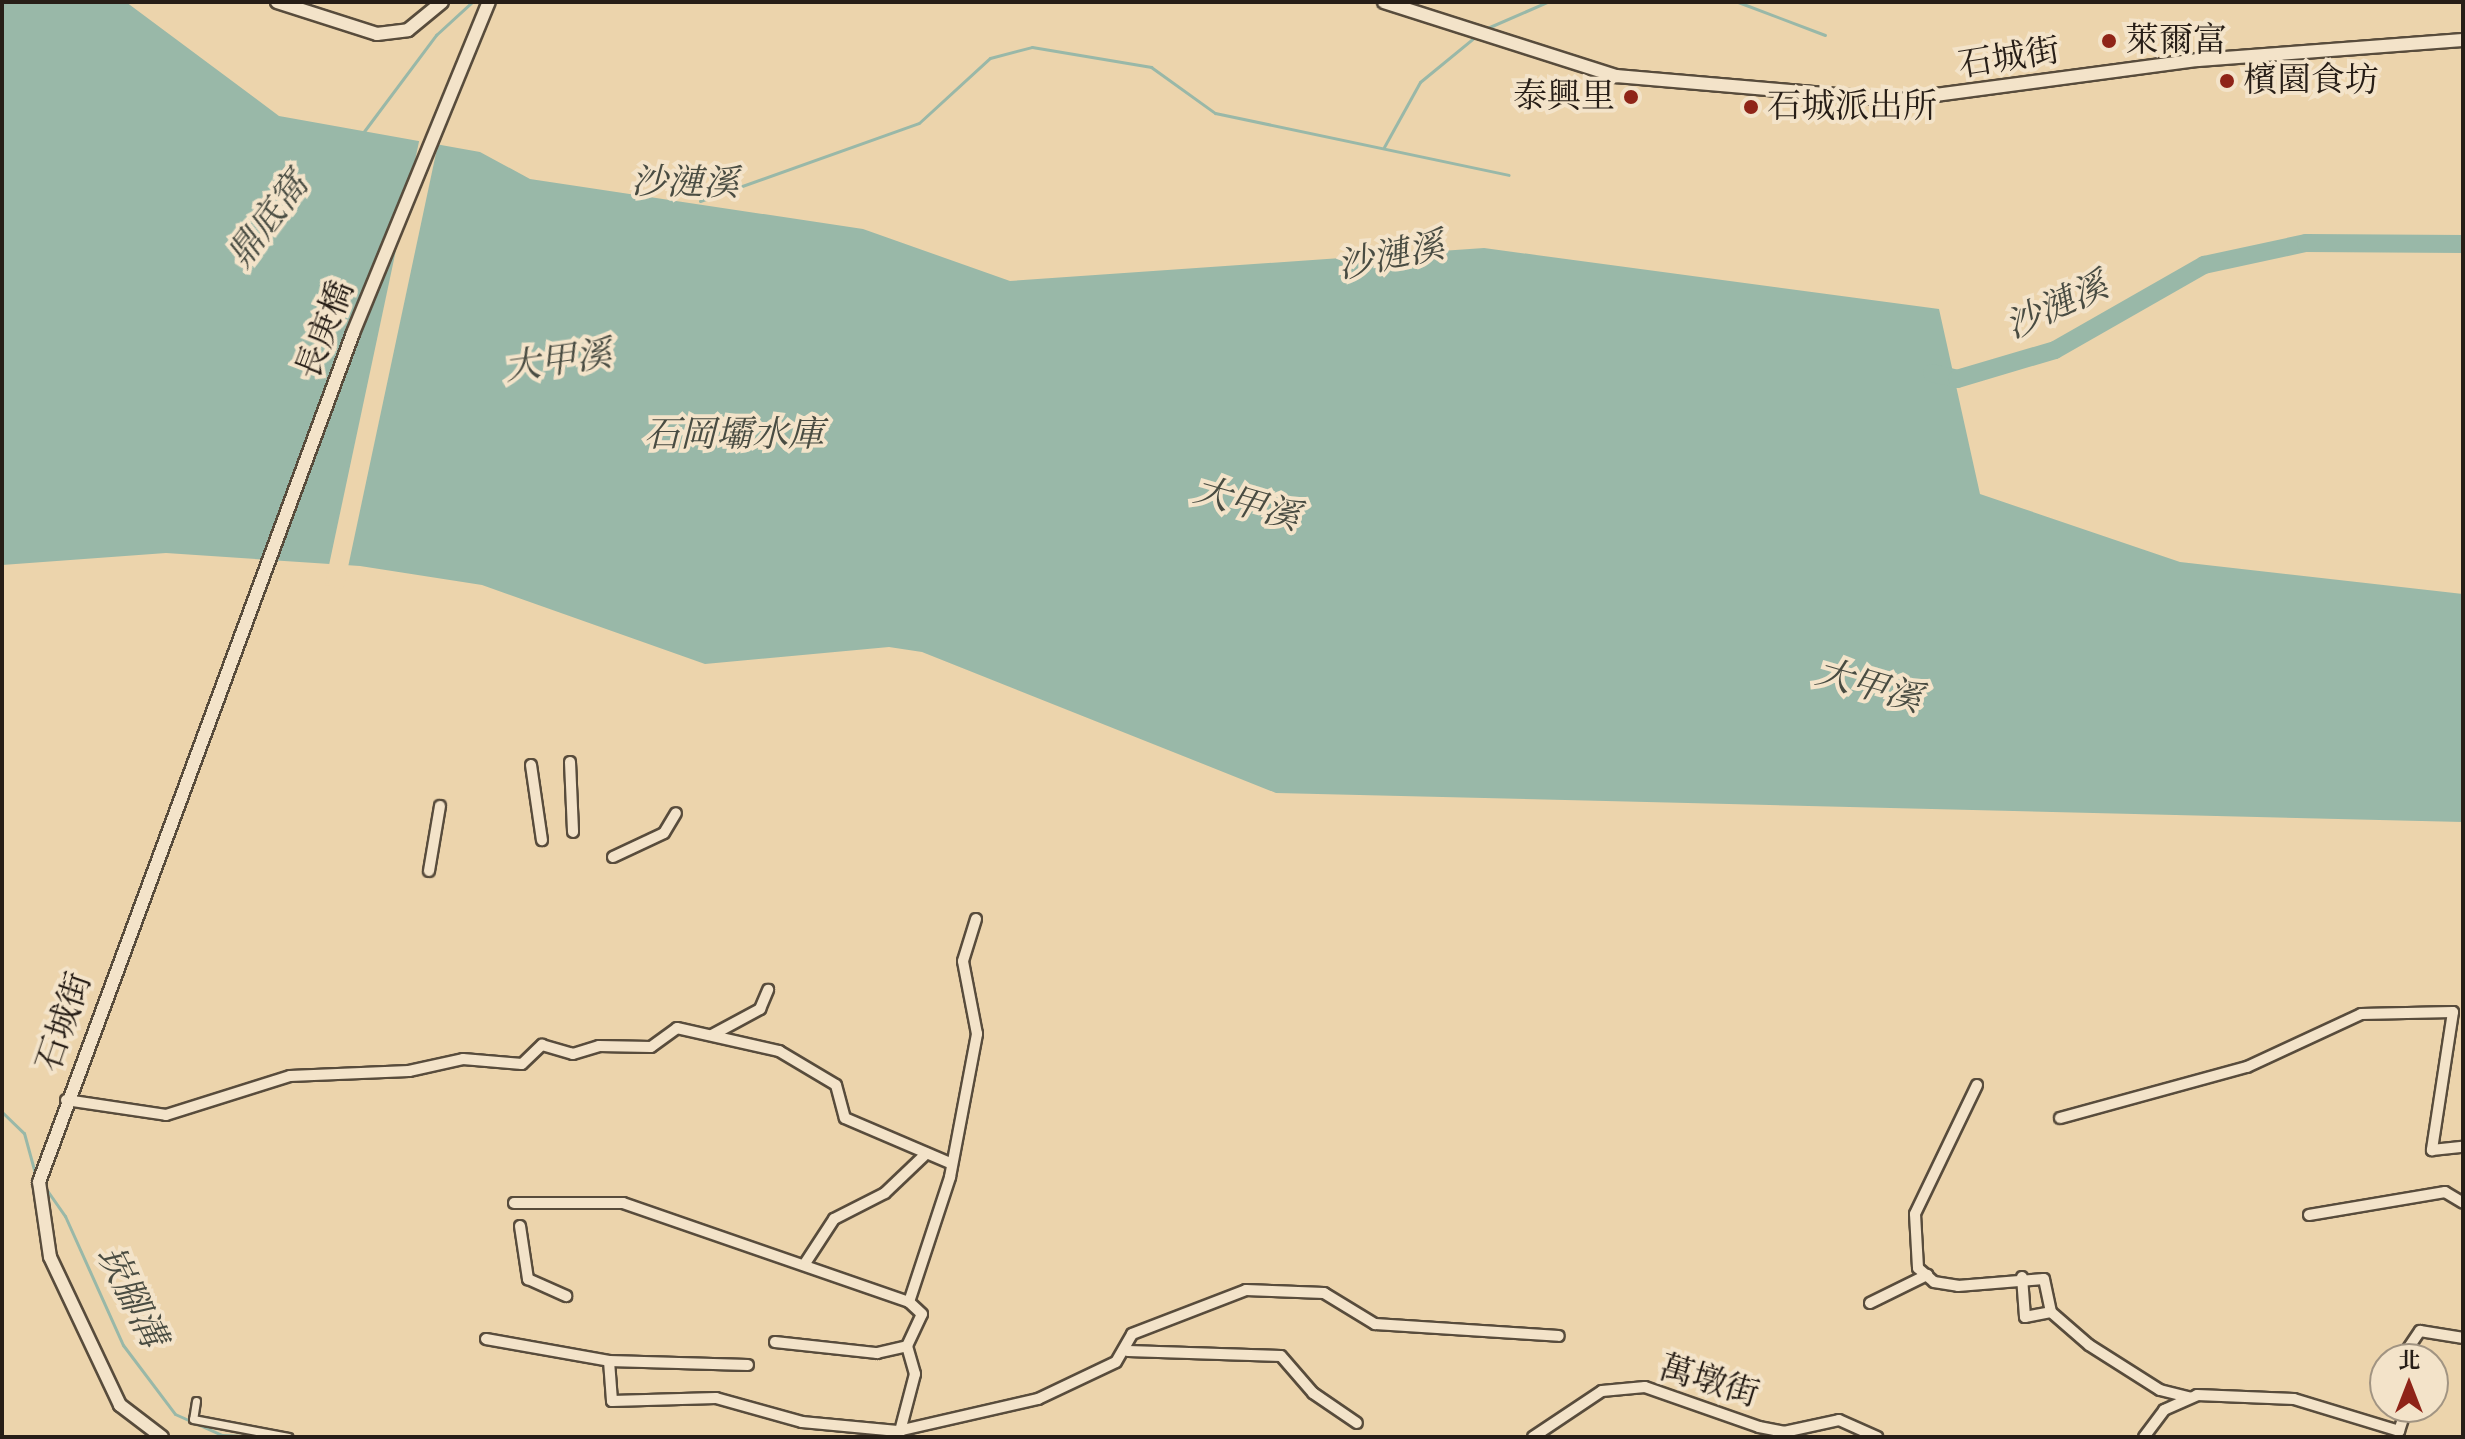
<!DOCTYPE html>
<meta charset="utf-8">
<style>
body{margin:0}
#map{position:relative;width:2465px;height:1439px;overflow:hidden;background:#ecd4ac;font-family:"IM FELL Double Pica","Noto Serif TC",serif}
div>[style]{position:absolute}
.water>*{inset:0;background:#99b8a8}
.pier>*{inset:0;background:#ecd4ac;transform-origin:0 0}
.stream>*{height:3px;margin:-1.5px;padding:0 1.5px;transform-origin:1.5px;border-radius:1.5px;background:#99b8a8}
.river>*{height:18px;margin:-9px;padding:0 9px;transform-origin:9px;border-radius:9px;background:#99b8a8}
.roads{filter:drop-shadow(2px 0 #584c3c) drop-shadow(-2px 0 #584c3c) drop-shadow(0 2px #584c3c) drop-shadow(0 -2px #584c3c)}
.pedestrian>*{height:7px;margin:-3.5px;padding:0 3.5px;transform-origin:3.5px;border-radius:3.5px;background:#f3e3c9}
.minor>*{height:10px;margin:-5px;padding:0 5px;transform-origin:5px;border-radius:5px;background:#f3e3c9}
.tertiary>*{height:12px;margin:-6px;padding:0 6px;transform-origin:6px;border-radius:6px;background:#f3e3c9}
.dots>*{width:22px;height:22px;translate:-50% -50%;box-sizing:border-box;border:4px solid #f3e3c9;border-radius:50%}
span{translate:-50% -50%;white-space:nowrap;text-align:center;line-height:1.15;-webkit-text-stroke:8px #f3e3c9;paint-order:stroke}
.poi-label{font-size:34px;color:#271e17}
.left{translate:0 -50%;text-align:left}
.right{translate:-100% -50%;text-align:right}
.street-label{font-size:34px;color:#271e17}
.water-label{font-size:36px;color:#494c42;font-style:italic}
.frame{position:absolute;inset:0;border:4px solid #271e17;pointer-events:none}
.north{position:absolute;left:2369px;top:1343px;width:80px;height:80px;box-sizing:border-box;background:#f3e3c9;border:2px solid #a19482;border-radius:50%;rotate:0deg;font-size:22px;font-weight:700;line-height:32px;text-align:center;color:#271e17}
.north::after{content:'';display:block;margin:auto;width:28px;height:36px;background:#8f2418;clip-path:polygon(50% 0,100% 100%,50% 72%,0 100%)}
</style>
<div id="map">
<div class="water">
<i style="clip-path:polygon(2px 2px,126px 2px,279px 116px,480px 152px,530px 179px,863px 229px,1010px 281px,1484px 248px,1939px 309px,1980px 494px,2180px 562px,2463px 594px,2463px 822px,1276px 793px,922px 652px,889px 647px,705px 664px,482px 585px,360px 566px,166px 553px,2px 565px)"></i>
</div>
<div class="pier">
<i style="left:420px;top:137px;width:19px;height:458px;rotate:12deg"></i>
</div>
<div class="stream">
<i style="left:1738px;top:2px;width:93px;rotate:20.8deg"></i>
<i style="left:1485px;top:29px;width:68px;rotate:-23.5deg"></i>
<i style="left:362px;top:134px;width:124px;rotate:-53.2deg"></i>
<i style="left:436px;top:35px;width:49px;rotate:-42.5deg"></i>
<i style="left:1384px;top:147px;width:74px;rotate:-61deg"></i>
<i style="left:1420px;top:82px;width:72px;rotate:-39.4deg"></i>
<i style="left:700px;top:201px;width:232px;rotate:-19.6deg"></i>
<i style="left:919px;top:123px;width:96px;rotate:-42.5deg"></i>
<i style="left:990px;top:58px;width:43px;rotate:-14.7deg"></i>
<i style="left:1032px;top:47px;width:121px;rotate:9.5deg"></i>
<i style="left:1151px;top:67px;width:79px;rotate:35.7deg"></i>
<i style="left:1215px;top:113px;width:300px;rotate:11.9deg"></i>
<i style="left:2px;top:1112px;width:30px;rotate:44deg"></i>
<i style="left:24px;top:1133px;width:46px;rotate:74.7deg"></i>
<i style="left:44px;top:1186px;width:37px;rotate:55deg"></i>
<i style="left:65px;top:1216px;width:141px;rotate:65.8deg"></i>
<i style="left:123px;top:1345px;width:86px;rotate:53deg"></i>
<i style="left:175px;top:1414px;width:51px;rotate:24.1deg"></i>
<i style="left:222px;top:1435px;width:47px;rotate:2.4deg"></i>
</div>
<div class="river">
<i style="left:1932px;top:373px;width:26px;rotate:13deg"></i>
<i style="left:1957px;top:379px;width:102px;rotate:-16.5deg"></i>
<i style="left:2055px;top:350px;width:172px;rotate:-29.7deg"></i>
<i style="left:2204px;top:265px;width:104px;rotate:-12.2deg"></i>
<i style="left:2306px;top:243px;width:157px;rotate:0.4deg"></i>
</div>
<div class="roads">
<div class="pedestrian">
<i style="left:196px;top:1401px;width:18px;rotate:99deg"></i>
<i style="left:193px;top:1419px;width:97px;rotate:10.7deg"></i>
</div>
<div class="minor">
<i style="left:570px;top:762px;width:70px;rotate:87.5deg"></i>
<i style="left:531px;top:765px;width:76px;rotate:81.7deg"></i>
<i style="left:613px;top:857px;width:56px;rotate:-25.2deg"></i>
<i style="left:664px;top:833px;width:23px;rotate:-59deg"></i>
<i style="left:429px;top:871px;width:66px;rotate:-80.4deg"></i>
<i style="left:712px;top:1035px;width:55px;rotate:-28.4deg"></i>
<i style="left:760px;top:1009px;width:21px;rotate:-67deg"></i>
<i style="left:1977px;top:1085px;width:143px;rotate:115.7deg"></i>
<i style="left:1915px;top:1214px;width:54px;rotate:86.8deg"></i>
<i style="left:1918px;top:1268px;width:21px;rotate:41deg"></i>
<i style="left:1934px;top:1282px;width:24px;rotate:9deg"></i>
<i style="left:1958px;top:1286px;width:86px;rotate:-4.7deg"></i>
<i style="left:2044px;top:1279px;width:34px;rotate:78deg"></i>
<i style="left:2051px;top:1312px;width:50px;rotate:41deg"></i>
<i style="left:2089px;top:1345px;width:84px;rotate:32.4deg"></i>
<i style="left:2160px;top:1390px;width:30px;rotate:14deg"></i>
<i style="left:66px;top:1100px;width:101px;rotate:8.5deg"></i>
<i style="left:166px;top:1115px;width:130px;rotate:-17.5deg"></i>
<i style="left:290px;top:1076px;width:119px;rotate:-2.4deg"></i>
<i style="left:409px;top:1071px;width:55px;rotate:-12.5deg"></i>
<i style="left:463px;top:1059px;width:59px;rotate:4.8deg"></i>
<i style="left:522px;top:1064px;width:28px;rotate:-44deg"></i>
<i style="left:542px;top:1045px;width:32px;rotate:16deg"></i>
<i style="left:573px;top:1054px;width:27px;rotate:-17deg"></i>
<i style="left:599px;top:1046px;width:52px;rotate:1.1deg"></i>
<i style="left:651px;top:1047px;width:32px;rotate:-36deg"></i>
<i style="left:677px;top:1028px;width:105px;rotate:12.7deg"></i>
<i style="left:779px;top:1051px;width:66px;rotate:30.8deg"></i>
<i style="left:836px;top:1085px;width:34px;rotate:75deg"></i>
<i style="left:845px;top:1118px;width:114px;rotate:23.2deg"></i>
<i style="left:2060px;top:1118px;width:194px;rotate:-15.3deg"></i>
<i style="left:2247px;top:1067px;width:126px;rotate:-24.9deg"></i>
<i style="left:2361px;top:1014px;width:92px;rotate:-1.2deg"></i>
<i style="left:2453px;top:1012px;width:140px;rotate:98.7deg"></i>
<i style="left:2432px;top:1150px;width:31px;rotate:-6deg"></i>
<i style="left:514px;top:1203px;width:109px"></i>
<i style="left:623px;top:1203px;width:303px;rotate:19.1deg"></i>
<i style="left:2309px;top:1215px;width:138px;rotate:-9.6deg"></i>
<i style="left:2445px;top:1192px;width:21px;rotate:31deg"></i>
<i style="left:520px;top:1226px;width:54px;rotate:81.4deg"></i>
<i style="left:528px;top:1279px;width:42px;rotate:24.1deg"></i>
<i style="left:804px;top:1265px;width:55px;rotate:-56.9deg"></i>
<i style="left:834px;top:1219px;width:57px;rotate:-27deg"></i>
<i style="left:885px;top:1193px;width:57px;rotate:-43.6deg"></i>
<i style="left:2022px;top:1277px;width:40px;rotate:85.7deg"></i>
<i style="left:2025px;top:1317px;width:26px;rotate:-11deg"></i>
<i style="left:1870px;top:1303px;width:64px;rotate:-26.2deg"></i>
<i style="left:486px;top:1339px;width:125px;rotate:10.1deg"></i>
<i style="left:609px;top:1361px;width:40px;rotate:85.7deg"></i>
<i style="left:612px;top:1401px;width:104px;rotate:-1.7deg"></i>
<i style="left:716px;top:1398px;width:89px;rotate:15.6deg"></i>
<i style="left:802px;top:1422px;width:96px;rotate:5.4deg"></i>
<i style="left:898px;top:1431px;width:144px;rotate:-12.9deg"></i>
<i style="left:1038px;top:1399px;width:86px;rotate:-25.4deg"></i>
<i style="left:1116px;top:1362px;width:32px;rotate:-60deg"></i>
<i style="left:1132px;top:1334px;width:122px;rotate:-21.1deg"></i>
<i style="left:1246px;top:1290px;width:78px;rotate:2.2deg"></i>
<i style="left:1324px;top:1293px;width:60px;rotate:31.3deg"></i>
<i style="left:1375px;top:1324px;width:184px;rotate:3.7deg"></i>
<i style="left:775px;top:1342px;width:103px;rotate:6.2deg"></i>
<i style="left:877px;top:1353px;width:31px;rotate:-13deg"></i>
<i style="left:1128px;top:1351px;width:153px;rotate:1.9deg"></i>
<i style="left:1281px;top:1356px;width:49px;rotate:49.1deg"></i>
<i style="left:1313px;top:1393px;width:53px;rotate:34.3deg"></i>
<i style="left:2401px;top:1359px;width:34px;rotate:-56deg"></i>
<i style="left:2420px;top:1331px;width:44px;rotate:9.2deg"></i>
<i style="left:609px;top:1361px;width:139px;rotate:1.6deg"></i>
<i style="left:899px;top:1435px;width:63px;rotate:-75.3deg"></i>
<i style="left:915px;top:1374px;width:29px;rotate:-106deg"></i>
<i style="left:907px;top:1346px;width:35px;rotate:-65deg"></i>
<i style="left:922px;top:1314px;width:18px;rotate:-137deg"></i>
<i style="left:909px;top:1302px;width:132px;rotate:-71.8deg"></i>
<i style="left:950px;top:1177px;width:146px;rotate:-79.3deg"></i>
<i style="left:977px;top:1034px;width:74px;rotate:-100.9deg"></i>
<i style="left:963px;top:961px;width:44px;rotate:-72.8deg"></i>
<i style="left:1533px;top:1437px;width:83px;rotate:-33.7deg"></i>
<i style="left:1602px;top:1391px;width:43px;rotate:-5.3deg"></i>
<i style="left:1645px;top:1387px;width:121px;rotate:19.3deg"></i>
<i style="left:1759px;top:1427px;width:25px;rotate:11deg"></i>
<i style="left:1784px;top:1432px;width:56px;rotate:-12.3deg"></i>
<i style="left:1839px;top:1420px;width:42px;rotate:24.1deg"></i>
<i style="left:2144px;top:1437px;width:34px;rotate:-53deg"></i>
<i style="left:2164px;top:1410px;width:36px;rotate:-24deg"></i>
<i style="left:2197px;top:1395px;width:97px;rotate:2.4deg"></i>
<i style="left:2294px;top:1399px;width:110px;rotate:16.9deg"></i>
<i style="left:2399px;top:1431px;width:25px;rotate:-72deg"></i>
</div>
<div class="tertiary">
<i style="left:277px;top:2px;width:105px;rotate:17.7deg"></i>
<i style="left:377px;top:34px;width:31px;rotate:-7deg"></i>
<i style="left:408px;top:30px;width:44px;rotate:-39.5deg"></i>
<i style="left:1384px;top:2px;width:244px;rotate:17.7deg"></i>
<i style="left:1616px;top:76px;width:283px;rotate:4.9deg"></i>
<i style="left:1898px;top:100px;width:303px;rotate:-7.6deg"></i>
<i style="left:2198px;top:60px;width:266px;rotate:-4.3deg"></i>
<i style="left:162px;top:1437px;width:53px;rotate:-142.7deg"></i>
<i style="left:120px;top:1405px;width:164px;rotate:-115.3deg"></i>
<i style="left:50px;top:1257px;width:76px;rotate:-98.3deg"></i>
<i style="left:39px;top:1182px;width:905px;rotate:-69.7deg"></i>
<i style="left:353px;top:333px;width:358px;rotate:-67.7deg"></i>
</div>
</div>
<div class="dots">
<i style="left:2109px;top:41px;background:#8f2418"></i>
<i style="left:2227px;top:81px;background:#8f2418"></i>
<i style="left:1631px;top:97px;background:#8f2418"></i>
<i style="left:1751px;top:107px;background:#8f2418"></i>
</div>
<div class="poi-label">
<span class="left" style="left:2125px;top:41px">萊爾富</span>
<span class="left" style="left:2243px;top:81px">檳園食坊</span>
<span class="right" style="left:1615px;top:97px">泰興里</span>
<span class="left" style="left:1767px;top:107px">石城派出所</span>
</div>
<div class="street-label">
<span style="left:2009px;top:58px;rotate:-9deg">石城街</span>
<span style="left:325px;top:330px;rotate:-69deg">長庚橋</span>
<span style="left:64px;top:1022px;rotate:-71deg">石城街</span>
<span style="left:1709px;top:1381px;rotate:17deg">萬墩街</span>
</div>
<div class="water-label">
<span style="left:685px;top:183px;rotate:1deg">沙漣溪</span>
<span style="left:268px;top:220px;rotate:-53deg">鼎底窩</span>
<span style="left:1391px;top:256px;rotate:-12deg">沙漣溪</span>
<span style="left:2057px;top:306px;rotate:-25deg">沙漣溪</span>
<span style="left:558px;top:361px;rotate:-8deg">大甲溪</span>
<span style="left:734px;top:435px">石岡壩水庫</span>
<span style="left:1247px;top:504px;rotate:16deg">大甲溪</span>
<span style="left:1869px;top:686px;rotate:16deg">大甲溪</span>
<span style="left:131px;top:1296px;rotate:63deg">崁腳溝</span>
</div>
<div class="frame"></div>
<div class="north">北</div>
</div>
